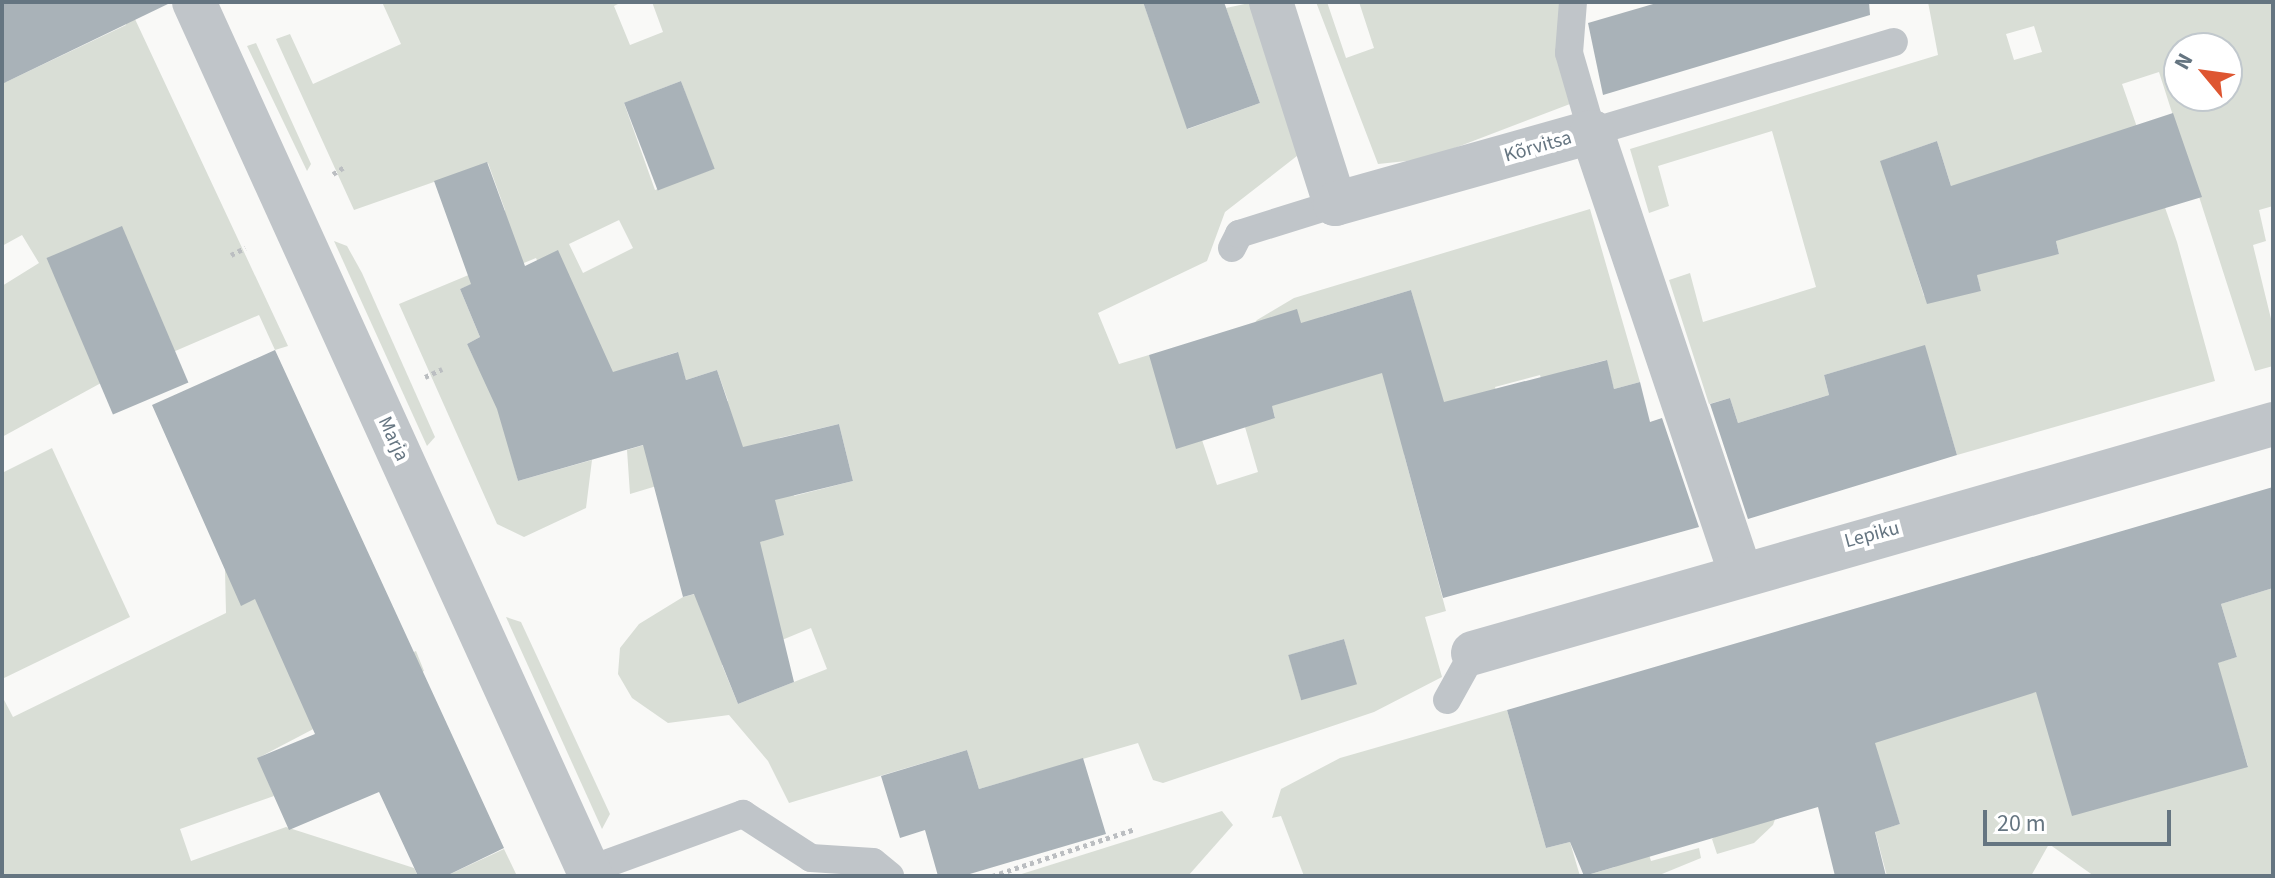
<!DOCTYPE html>
<meta charset="utf-8">
<style>
body{margin:0}
#map{position:relative;width:2275px;height:878px;overflow:hidden;background:#f9f9f7;font-family:"Source Sans 3",sans-serif}
div>[style]{position:absolute}
.green>*{inset:0;background:#d9ded6}
.building>*{inset:0;background:#a9b2b8;transform-origin:0 0}
.path>*{height:5px;margin-top:-2.5px;transform-origin:0;background:repeating-linear-gradient(90deg,#bbbec1 0 4px,transparent 0 8px)}
.service>*{height:28px;margin:-14px;padding:0 14px;transform-origin:14px;border-radius:14px;background:#c0c5c9}
.minor>*{height:44px;margin:-22px;padding:0 22px;transform-origin:22px;border-radius:22px;background:#c0c5c9}
span{translate:-50% -50%;white-space:nowrap;text-align:center;line-height:1.15;-webkit-text-stroke:8px #fff;paint-order:stroke}
.street-label{font-size:20px;color:#657581}
.frame{position:absolute;inset:0;border:4px solid #657581;pointer-events:none}
.north{position:absolute;left:2163px;top:32px;width:80px;height:80px;box-sizing:border-box;background:#fff;border:2px solid #c1c8cd;border-radius:50%;rotate:299deg;font-size:22px;font-weight:700;line-height:32px;text-align:center;color:#657581}
.north::after{content:'';display:block;margin:auto;width:28px;height:36px;background:#de5631;clip-path:polygon(50% 0,100% 100%,50% 72%,0 100%)}
.scale{position:absolute;left:1983px;top:810px;width:188px;height:36px;box-sizing:border-box;border:4px solid #657581;border-top:0;padding-left:10px;font-size:24px;line-height:28px;white-space:nowrap;color:#657581;-webkit-text-stroke:6px #fff;paint-order:stroke}
</style>
<div id="map">
<div class="green">
<i style="clip-path:polygon(127px 2px,288px 346px,275px 350px,259px 315px,101px 383px,2px 437px,2px 286px,39px 263px,22px 235px,2px 246px,2px 74px,6px 82px,126px 25px)"></i>
<i style="clip-path:polygon(evenodd,382px 2px,622px 2px,614px 6px,630px 45px,663px 32px,652px 2px,1143px 2px,1188px 129px,1260px 103px,1226px 8px,1254px 2px,1302px 152px,1225px 212px,1207px 261px,1098px 313px,1119px 364px,1149px 355px,1202px 440px,1217px 485px,1258px 472px,1245px 427px,1275px 417px,1249px 330px,1257px 320px,1294px 298px,1590px 209px,1640px 382px,1614px 389px,1606px 360px,1572px 369px,1547px 398px,1540px 375px,1495px 387px,1505px 422px,1404px 454px,1446px 611px,1425px 617px,1442px 677px,1374px 712px,1163px 783px,1153px 780px,1138px 743px,979px 789px,967px 750px,789px 803px,768px 761px,729px 715px,668px 723px,632px 698px,618px 674px,620px 648px,639px 624px,683px 597px,768px 576px,733px 463px,630px 494px,627px 450px,712px 425px,708px 407px,728px 401px,717px 370px,686px 380px,677px 352px,634px 366px,509px 447px,518px 481px,592px 460px,586px 508px,524px 537px,497px 524px,399px 304px,471px 274px,505px 210px,488px 163px,354px 210px,276px 39px,290px 34px,313px 84px,401px 44px,382px 2px,681px 81px,713px 169px,655px 190px,624px 103px,681px 81px,382px 2px,619px 220px,633px 248px,583px 273px,569px 244px,619px 220px,382px 2px,536px 258px,553px 297px,479px 369px,467px 344px,480px 337px,460px 289px,536px 258px,382px 2px,1411px 290px,1420px 322px,1342px 385px,1321px 317px,1411px 290px,382px 2px,839px 424px,853px 481px,794px 496px,779px 438px,839px 424px,382px 2px,811px 628px,827px 669px,738px 704px,722px 665px,811px 628px,382px 2px,1344px 639px,1356px 684px,1301px 699px,1289px 655px,1344px 639px)"></i>
<i style="clip-path:polygon(1316px 2px,1327px 2px,1346px 58px,1374px 48px,1359px 2px,1559px 2px,1570px 104px,1426px 159px,1378px 164px)"></i>
<i style="clip-path:polygon(evenodd,1928px 2px,2273px 2px,2273px 206px,2259px 210px,2266px 241px,2253px 245px,2273px 327px,2273px 366px,2255px 371px,2159px 72px,2122px 84px,2177px 242px,2215px 381px,1957px 455px,1932px 371px,1872px 361px,1824px 375px,1829px 395px,1738px 423px,1730px 398px,1709px 404px,1669px 280px,1690px 273px,1703px 322px,1816px 287px,1772px 131px,1658px 166px,1669px 206px,1649px 213px,1630px 149px,1938px 55px,1928px 2px,2034px 26px,2042px 52px,2014px 60px,2006px 34px,2034px 26px,1928px 2px,2179px 48px,2227px 48px,2227px 96px,2179px 96px,2179px 48px,1928px 2px,1937px 141px,1951px 186px,2056px 241px,2059px 254px,1974px 264px,1981px 291px,1924px 296px,1881px 161px,1937px 141px)"></i>
<i style="clip-path:polygon(256px 43px,311px 164px,307px 171px,247px 46px)"></i>
<i style="clip-path:polygon(334px 241px,347px 246px,362px 273px,435px 437px,427px 446px)"></i>
<i style="clip-path:polygon(52px 448px,130px 617px,2px 679px,2px 473px)"></i>
<i style="clip-path:polygon(276px 548px,340px 685px,416px 651px,424px 671px,258px 758px,274px 796px,180px 829px,191px 861px,286px 827px,414px 868px,418px 876px,2px 876px,2px 696px,13px 717px,226px 613px,225px 570px)"></i>
<i style="clip-path:polygon(evenodd,2273px 588px,2273px 876px,2094px 876px,2049px 844px,2031px 876px,1887px 876px,1846px 723px,1949px 719px,1981px 709px,1969px 662px,2027px 646px,2070px 807px,2121px 691px,2237px 657px,2221px 604px,2273px 588px,2236px 727px,2248px 766px,2121px 802px,2236px 727px,2273px 588px,1891px 797px,1900px 824px,1877px 831px,1868px 805px,1891px 797px)"></i>
<i style="clip-path:polygon(506px 617px,521px 622px,610px 814px,602px 829px)"></i>
<i style="clip-path:polygon(1507px 710px,1546px 848px,1570px 842px,1580px 876px,1304px 876px,1281px 816px,1272px 818px,1281px 789px,1340px 758px)"></i>
<i style="clip-path:polygon(1787px 786px,1773px 825px,1754px 843px,1717px 854px,1712px 839px)"></i>
<i style="clip-path:polygon(1222px 811px,1233px 825px,1188px 876px,1015px 876px)"></i>
<i style="clip-path:polygon(1639px 822px,1651px 861px,1699px 848px,1701px 858px,1657px 876px,1584px 876px,1615px 867px)"></i>
<i style="clip-path:polygon(504px 849px,517px 876px,446px 876px)"></i>
</div>
<div class="building">
<i style="clip-path:polygon(2px 2px,169px 2px,170px 3px,2px 84px)"></i>
<i style="clip-path:polygon(1143px 2px,1224px 2px,1260px 103px,1187px 129px)"></i>
<i style="clip-path:polygon(1660px 2px,1869px 2px,1870px 15px,1603px 95px,1588px 23px)"></i>
<i style="left:681px;top:81px;width:94px;height:61px;rotate:69deg"></i>
<i style="clip-path:polygon(2173px 113px,2202px 197px,2056px 241px,2059px 254px,1977px 275px,1981px 291px,1927px 304px,1880px 161px,1937px 141px,1951px 186px)"></i>
<i style="clip-path:polygon(487px 162px,525px 266px,558px 250px,613px 372px,678px 352px,686px 380px,717px 370px,743px 447px,839px 424px,853px 481px,775px 500px,784px 535px,760px 542px,794px 682px,738px 704px,694px 594px,683px 597px,643px 445px,518px 481px,497px 409px,467px 344px,480px 337px,460px 289px,471px 284px,434px 181px)"></i>
<i style="left:122px;top:226px;width:170px;height:82px;rotate:67deg"></i>
<i style="clip-path:polygon(1411px 290px,1444px 402px,1607px 360px,1614px 389px,1640px 382px,1650px 422px,1662px 418px,1699px 527px,1443px 598px,1382px 373px,1272px 406px,1275px 418px,1176px 449px,1149px 355px,1297px 309px,1301px 323px)"></i>
<i style="clip-path:polygon(1925px 345px,1957px 455px,1748px 519px,1710px 404px,1730px 398px,1738px 423px,1829px 395px,1824px 375px)"></i>
<i style="clip-path:polygon(275px 350px,504px 848px,446px 876px,418px 876px,379px 792px,289px 830px,257px 758px,315px 734px,255px 599px,241px 606px,152px 405px)"></i>
<i style="clip-path:polygon(2273px 487px,2273px 588px,2221px 604px,2237px 657px,2218px 663px,2248px 767px,2072px 816px,2036px 692px,1875px 743px,1900px 824px,1875px 832px,1886px 876px,1835px 876px,1818px 807px,1584px 876px,1570px 842px,1546px 848px,1507px 710px)"></i>
<i style="left:1344px;top:639px;width:47px;height:58px;rotate:74deg"></i>
<i style="clip-path:polygon(967px 750px,979px 789px,1083px 758px,1106px 834px,963px 876px,938px 876px,925px 830px,900px 838px,881px 776px)"></i>
</div>
<div class="path">
<i style="left:333px;top:174px;width:15px;rotate:-32deg"></i>
<i style="left:231px;top:255px;width:16px;rotate:-27deg"></i>
<i style="left:425px;top:377px;width:19px;rotate:-25deg"></i>
<i style="left:992px;top:876px;width:151px;rotate:-18.2deg"></i>
</div>
<div class="service">
<i style="left:1573px;top:2px;width:51px;rotate:94.5deg"></i>
<i style="left:1569px;top:53px;width:82px;rotate:73.8deg"></i>
<i style="left:1592px;top:132px;width:315px;rotate:-16.6deg"></i>
<i style="left:1232px;top:248px;width:16px;rotate:-63deg"></i>
<i style="left:1239px;top:234px;width:101px;rotate:-17.4deg"></i>
<i style="left:1447px;top:700px;width:54px;rotate:-61deg"></i>
<i style="left:589px;top:870px;width:164px;rotate:-20deg"></i>
<i style="left:743px;top:814px;width:81px;rotate:32.9deg"></i>
<i style="left:811px;top:858px;width:62px;rotate:3.7deg"></i>
<i style="left:873px;top:862px;width:22px;rotate:39deg"></i>
</div>
<div class="minor">
<i style="left:194px;top:2px;width:960px;rotate:65.57deg"></i>
<i style="left:1271px;top:2px;width:212px;rotate:72.4deg"></i>
<i style="left:1335px;top:204px;width:267px;rotate:-15.7deg"></i>
<i style="left:1592px;top:132px;width:464px;rotate:71.4deg"></i>
<i style="left:1473px;top:653px;width:832px;rotate:-15.97deg"></i>
</div>
<div class="street-label">
<span style="left:1538px;top:147px;rotate:-16deg">Kõrvitsa</span>
<span style="left:393px;top:439px;rotate:65deg">Marja</span>
<span style="left:1872px;top:535px;rotate:-15deg">Lepiku</span>
</div>
<div class="frame"></div>
<div class="north">N</div>
<div class="scale">20 m</div>
</div>
